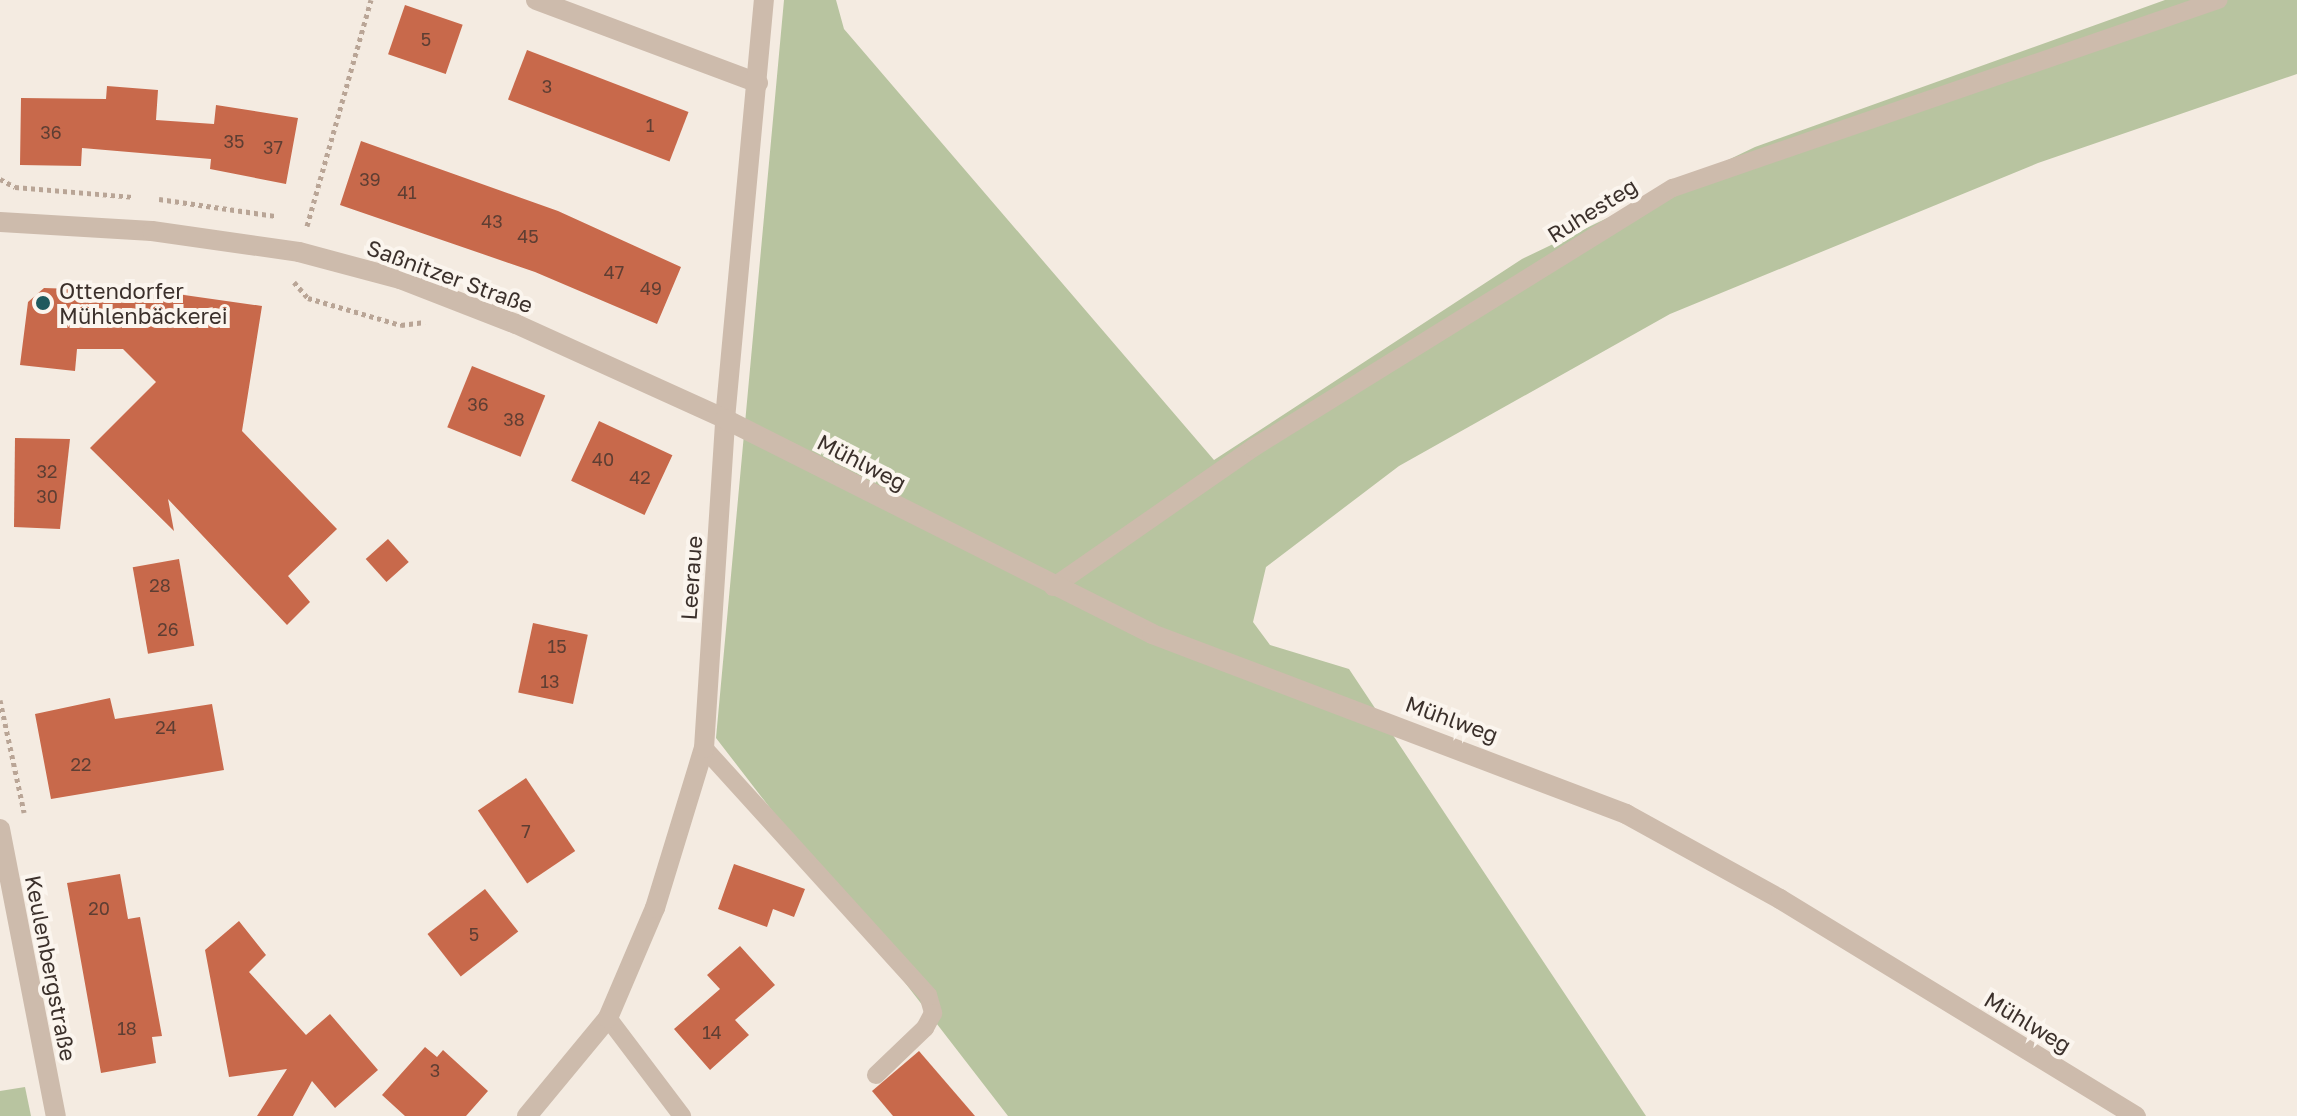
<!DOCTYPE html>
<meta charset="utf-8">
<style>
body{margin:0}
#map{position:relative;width:2297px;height:1116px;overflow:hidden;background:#f4ebe1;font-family:"Golos Text",sans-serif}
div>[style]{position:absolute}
.green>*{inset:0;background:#b8c4a0}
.building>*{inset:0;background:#c8694b;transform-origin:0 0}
.path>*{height:5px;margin-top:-2.5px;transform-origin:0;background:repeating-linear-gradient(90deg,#b9a596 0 4px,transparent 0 8px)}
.service>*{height:18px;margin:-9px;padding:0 9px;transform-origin:9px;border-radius:9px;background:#cdbbac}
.minor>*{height:20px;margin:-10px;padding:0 10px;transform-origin:10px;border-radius:10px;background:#cdbbac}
.tertiary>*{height:20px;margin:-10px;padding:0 10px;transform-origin:10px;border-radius:10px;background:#cdbbac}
.dots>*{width:22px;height:22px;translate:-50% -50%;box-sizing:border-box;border:4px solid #fbf5ee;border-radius:50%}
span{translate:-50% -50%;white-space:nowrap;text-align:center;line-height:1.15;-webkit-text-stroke:8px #fbf5ee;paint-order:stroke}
.number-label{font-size:18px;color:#5e3e33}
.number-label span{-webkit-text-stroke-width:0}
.street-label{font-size:22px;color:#3b302b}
.poi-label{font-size:22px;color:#3b302b}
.left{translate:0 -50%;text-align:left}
</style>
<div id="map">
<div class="green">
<i style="clip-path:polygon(784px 0,836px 0,844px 29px,1214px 460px,1522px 259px,1755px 147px,2165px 0,2297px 0,2297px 74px,2038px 163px,1670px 314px,1399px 466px,1266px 567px,1253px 622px,1270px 645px,1349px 669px,1646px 1116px,1008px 1116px,716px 738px)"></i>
<i style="clip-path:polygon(25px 1087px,31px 1116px,0 1116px,0 1091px)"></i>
</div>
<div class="building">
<i style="left:405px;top:5px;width:61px;height:52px;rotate:19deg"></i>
<i style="left:527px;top:50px;width:173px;height:53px;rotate:21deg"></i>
<i style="clip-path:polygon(107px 86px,158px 90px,156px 120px,214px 124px,216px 105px,298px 118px,286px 184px,210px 169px,211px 159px,82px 148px,81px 166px,20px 165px,21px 98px,106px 99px)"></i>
<i style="clip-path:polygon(361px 141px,558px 211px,681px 267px,657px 324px,535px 272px,340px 205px)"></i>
<i style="clip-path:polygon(44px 288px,163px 292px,262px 306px,242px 431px,337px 529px,288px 576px,310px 602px,287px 625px,168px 499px,174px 531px,90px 448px,156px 382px,123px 349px,77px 349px,75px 371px,20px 365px,28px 302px)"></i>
<i style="left:472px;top:366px;width:79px;height:66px;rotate:22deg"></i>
<i style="left:599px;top:421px;width:81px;height:66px;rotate:25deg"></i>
<i style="clip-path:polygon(15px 438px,70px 439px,60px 529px,14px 527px)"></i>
<i style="left:388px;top:539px;width:31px;height:30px;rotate:48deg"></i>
<i style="left:179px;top:559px;width:88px;height:47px;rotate:80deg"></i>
<i style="left:533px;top:623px;width:56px;height:71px;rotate:12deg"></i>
<i style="clip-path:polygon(110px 698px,115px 719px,212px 704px,224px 770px,51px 799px,35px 714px)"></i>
<i style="left:526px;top:778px;width:88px;height:58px;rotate:56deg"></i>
<i style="clip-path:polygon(734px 864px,805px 889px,794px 917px,773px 909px,767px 927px,718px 909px)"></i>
<i style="clip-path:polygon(120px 874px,128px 919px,140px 917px,162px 1036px,152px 1037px,156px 1063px,101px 1073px,67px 883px)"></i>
<i style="left:485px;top:889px;width:54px;height:73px;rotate:52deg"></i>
<i style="clip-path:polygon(239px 921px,266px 955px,249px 972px,306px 1035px,330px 1014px,378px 1070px,335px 1108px,312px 1081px,293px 1116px,257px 1116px,287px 1069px,229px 1077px,205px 950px)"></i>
<i style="clip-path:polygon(740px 946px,775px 985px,735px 1020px,749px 1035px,710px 1070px,674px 1029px,720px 989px,707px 975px)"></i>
<i style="clip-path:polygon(425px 1047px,437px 1057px,443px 1050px,488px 1091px,466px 1116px,405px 1116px,382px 1095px)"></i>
<i style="clip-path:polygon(919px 1051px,975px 1116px,893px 1116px,872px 1091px)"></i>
</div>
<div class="path">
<i style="left:0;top:179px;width:17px;rotate:28deg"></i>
<i style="left:15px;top:187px;width:118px;rotate:4.8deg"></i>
<i style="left:159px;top:199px;width:117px;rotate:8.3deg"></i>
<i style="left:307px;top:226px;width:235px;rotate:-74.2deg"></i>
<i style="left:294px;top:282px;width:21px;rotate:49deg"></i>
<i style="left:308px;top:298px;width:97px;rotate:16.2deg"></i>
<i style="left:401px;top:325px;width:24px;rotate:-7deg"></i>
<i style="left:0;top:700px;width:115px;rotate:77.9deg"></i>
</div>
<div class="service">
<i style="left:1053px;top:587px;width:244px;rotate:-34.8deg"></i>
<i style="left:1253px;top:448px;width:494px;rotate:-31.8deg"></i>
<i style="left:1673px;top:188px;width:577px;rotate:-19.03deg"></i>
<i style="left:704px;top:748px;width:333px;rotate:47.8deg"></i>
<i style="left:928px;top:995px;width:19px;rotate:74deg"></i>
<i style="left:933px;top:1013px;width:17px;rotate:118deg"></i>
<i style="left:925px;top:1028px;width:68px;rotate:136.2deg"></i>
<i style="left:608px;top:1018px;width:123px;rotate:52.9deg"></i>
</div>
<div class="minor">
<i style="left:536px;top:0;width:237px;rotate:20.5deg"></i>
<i style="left:0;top:829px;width:292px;rotate:79deg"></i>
<i style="left:527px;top:1116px;width:127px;rotate:-50.4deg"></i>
<i style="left:608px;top:1018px;width:120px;rotate:-66.9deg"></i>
<i style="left:655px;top:908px;width:167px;rotate:-73deg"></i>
<i style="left:704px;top:748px;width:330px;rotate:-86.3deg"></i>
<i style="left:725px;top:419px;width:421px;rotate:-84.7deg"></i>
</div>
<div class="tertiary">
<i style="left:0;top:222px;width:152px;rotate:3.4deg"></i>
<i style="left:152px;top:231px;width:148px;rotate:8.1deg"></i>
<i style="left:299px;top:252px;width:105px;rotate:15deg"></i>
<i style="left:400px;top:279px;width:124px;rotate:21.2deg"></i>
<i style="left:516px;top:324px;width:230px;rotate:24.4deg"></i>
<i style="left:725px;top:419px;width:478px;rotate:26.7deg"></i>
<i style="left:1152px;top:634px;width:507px;rotate:20.79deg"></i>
<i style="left:1626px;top:814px;width:176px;rotate:28.9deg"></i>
<i style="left:1780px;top:899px;width:417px;rotate:31.4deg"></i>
</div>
<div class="dots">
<i style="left:43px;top:303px;background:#1f5a5e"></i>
</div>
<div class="number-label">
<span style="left:426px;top:39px">5</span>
<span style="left:547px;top:86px">3</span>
<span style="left:650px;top:125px">1</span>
<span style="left:51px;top:132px">36</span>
<span style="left:234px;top:141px">35</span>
<span style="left:273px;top:147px">37</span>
<span style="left:370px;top:179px">39</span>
<span style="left:407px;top:192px">41</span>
<span style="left:492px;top:221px">43</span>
<span style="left:528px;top:236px">45</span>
<span style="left:614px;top:272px">47</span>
<span style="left:651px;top:288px">49</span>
<span style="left:478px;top:404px">36</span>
<span style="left:514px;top:419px">38</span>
<span style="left:603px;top:459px">40</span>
<span style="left:47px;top:471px">32</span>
<span style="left:640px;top:477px">42</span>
<span style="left:47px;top:496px">30</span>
<span style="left:160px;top:585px">28</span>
<span style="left:168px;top:629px">26</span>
<span style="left:557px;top:646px">15</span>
<span style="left:550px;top:681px">13</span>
<span style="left:166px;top:727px">24</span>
<span style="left:81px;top:764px">22</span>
<span style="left:526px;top:831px">7</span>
<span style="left:99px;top:908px">20</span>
<span style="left:474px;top:934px">5</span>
<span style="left:127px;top:1028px">18</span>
<span style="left:712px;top:1032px">14</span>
<span style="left:435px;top:1070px">3</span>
</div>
<div class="street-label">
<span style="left:1592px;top:210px;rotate:-32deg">Ruhesteg</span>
<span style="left:450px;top:276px;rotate:20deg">Saßnitzer Straße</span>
<span style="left:862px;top:462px;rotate:27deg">Mühlweg</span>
<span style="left:691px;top:578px;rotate:-86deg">Leeraue</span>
<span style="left:1452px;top:719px;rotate:20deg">Mühlweg</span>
<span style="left:51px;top:968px;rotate:79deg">Keulenbergstraße</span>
<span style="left:2028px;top:1022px;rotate:31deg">Mühlweg</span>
</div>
<div class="poi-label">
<span class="left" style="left:59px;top:303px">Ottendorfer<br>Mühlenbäckerei</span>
</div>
</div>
